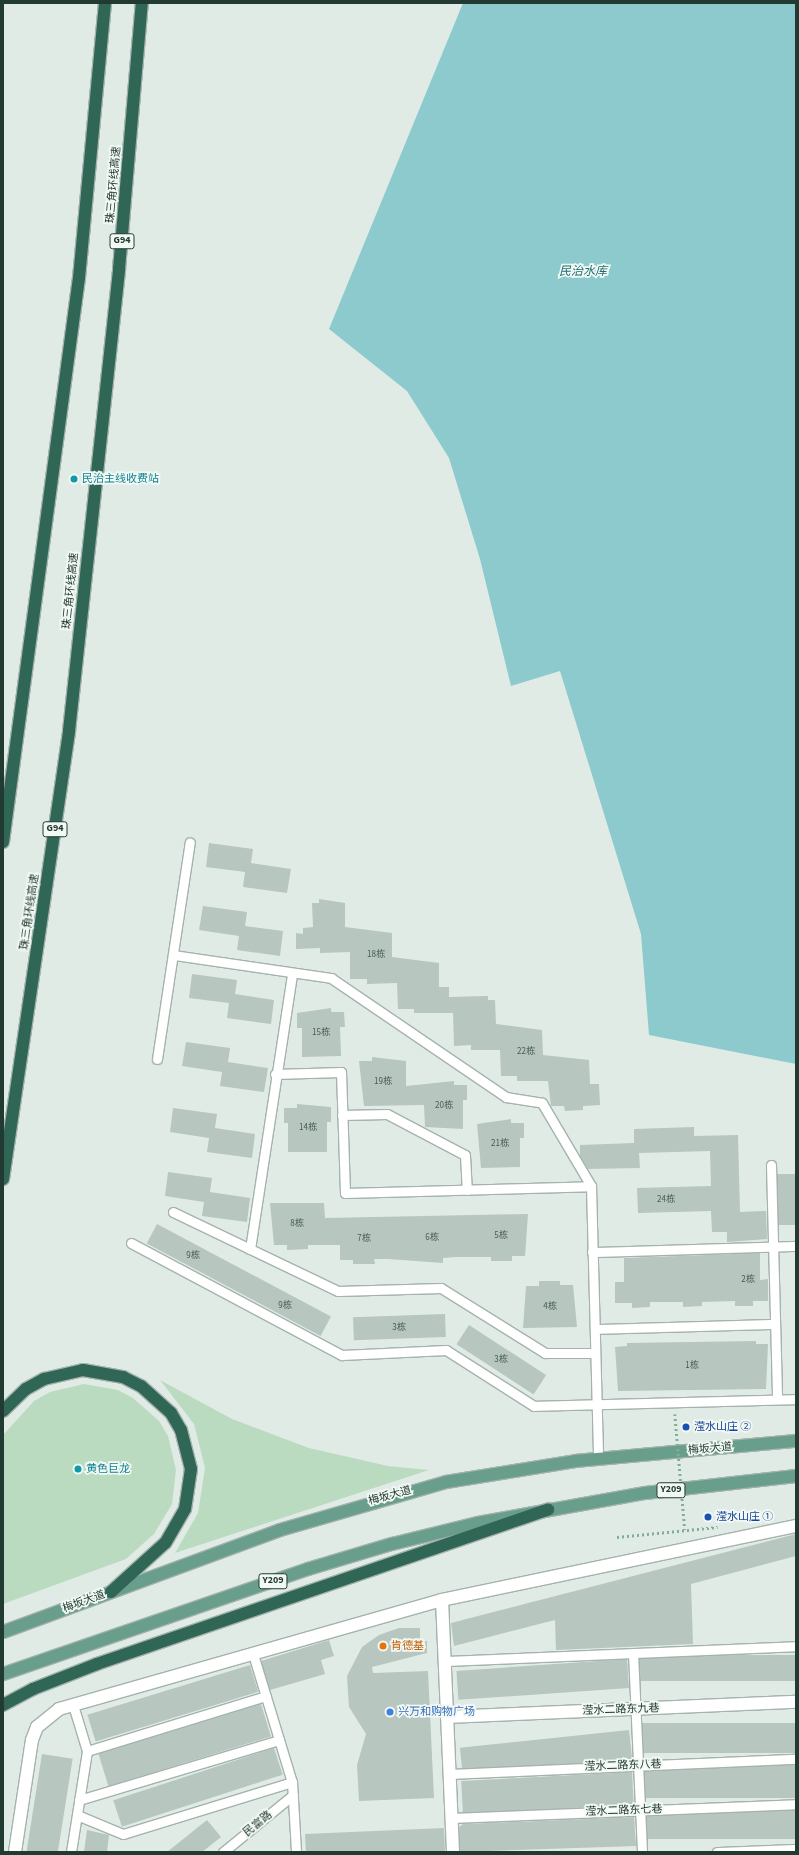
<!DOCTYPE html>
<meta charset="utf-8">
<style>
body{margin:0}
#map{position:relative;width:799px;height:1855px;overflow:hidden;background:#e1ebe6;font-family:"Source Sans 3","Noto Sans SC",sans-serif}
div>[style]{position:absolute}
.green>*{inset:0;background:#bbdbc0}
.water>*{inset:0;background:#8ccace}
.building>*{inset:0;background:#b7c6be;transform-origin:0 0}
.path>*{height:2.5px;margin-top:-1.25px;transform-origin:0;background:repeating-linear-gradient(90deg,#83ad9b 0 2px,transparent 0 5px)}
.roads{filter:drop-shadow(1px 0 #a4b3ac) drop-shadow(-1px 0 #a4b3ac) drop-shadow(0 1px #a4b3ac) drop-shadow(0 -1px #a4b3ac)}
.lane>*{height:9px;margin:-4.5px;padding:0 4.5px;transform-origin:4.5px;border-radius:4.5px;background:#fff}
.street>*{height:12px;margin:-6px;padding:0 6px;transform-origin:6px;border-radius:6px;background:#fff}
.primary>*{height:12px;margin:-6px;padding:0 6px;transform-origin:6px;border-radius:6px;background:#689e8b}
.highway>*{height:12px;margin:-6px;padding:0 6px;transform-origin:6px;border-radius:6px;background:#306655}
.path-bridge>*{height:2.5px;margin-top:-1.25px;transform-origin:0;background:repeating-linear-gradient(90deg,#83ad9b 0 2px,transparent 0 5px)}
.dots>*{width:11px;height:11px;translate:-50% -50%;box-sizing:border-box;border:2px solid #f2f8f4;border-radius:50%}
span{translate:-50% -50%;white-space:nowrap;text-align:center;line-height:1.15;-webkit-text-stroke:3.5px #f2f8f4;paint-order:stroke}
.number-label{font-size:9px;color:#475e55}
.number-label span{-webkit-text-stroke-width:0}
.shield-label span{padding:1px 3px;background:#f2f8f4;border:1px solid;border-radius:3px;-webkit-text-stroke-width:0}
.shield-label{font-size:10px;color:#223b32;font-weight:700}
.street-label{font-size:11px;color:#223b32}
.culture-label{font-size:11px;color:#0d838f}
.left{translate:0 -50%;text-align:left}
.transit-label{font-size:11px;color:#164399}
.food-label{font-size:11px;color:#c56008}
.shop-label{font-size:11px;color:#366cbe}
.water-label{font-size:12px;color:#206f74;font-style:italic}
.frame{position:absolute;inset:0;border:4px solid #223b32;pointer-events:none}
</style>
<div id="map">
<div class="green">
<i style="clip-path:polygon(160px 1380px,232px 1419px,309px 1448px,388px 1466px,429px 1470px,175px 1553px,198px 1513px,205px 1468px,194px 1424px)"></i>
<i style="clip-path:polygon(84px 1384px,118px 1390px,133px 1398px,159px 1421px,168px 1436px,176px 1470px,172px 1504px,154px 1534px,126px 1559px,3px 1604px,3px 1435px,34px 1401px,50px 1392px)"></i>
</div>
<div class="water">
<i style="clip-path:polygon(463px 3px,796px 3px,796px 1064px,649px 1035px,641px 934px,560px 671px,511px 686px,480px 559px,449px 458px,407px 391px,329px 329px)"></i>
</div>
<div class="building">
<i style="clip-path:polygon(209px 843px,253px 849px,251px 863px,291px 869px,287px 893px,243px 887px,245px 872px,206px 867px)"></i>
<i style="clip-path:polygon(319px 899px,345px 903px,345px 927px,392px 933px,392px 957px,439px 963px,439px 987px,449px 987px,449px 997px,488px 996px,488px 1000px,495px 1000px,496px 1024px,542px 1030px,543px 1055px,589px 1060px,590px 1084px,599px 1084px,600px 1105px,583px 1106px,583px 1110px,565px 1111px,564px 1106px,551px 1106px,548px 1081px,517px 1081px,517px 1076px,501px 1076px,500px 1050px,471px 1050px,471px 1045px,454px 1046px,453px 1013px,414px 1013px,414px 1009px,398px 1009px,397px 983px,367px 984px,367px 979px,350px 979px,350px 952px,320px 953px,320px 948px,296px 949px,296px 933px,303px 934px,303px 928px,313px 927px,312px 903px,319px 903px)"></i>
<i style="clip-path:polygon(203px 906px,247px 912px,245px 926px,283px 931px,280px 956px,237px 950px,239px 936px,199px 930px)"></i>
<i style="clip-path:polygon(192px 974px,237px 980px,235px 994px,274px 1000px,271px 1024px,227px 1018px,229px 1003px,189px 998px)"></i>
<i style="clip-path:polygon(331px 1008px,331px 1012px,344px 1012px,345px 1027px,340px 1027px,341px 1056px,302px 1057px,302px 1028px,297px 1028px,297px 1013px)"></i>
<i style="clip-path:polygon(186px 1042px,230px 1048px,228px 1062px,268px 1068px,264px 1092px,220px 1086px,222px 1072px,182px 1066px)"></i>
<i style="clip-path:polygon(372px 1057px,406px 1061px,406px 1086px,454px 1081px,454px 1085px,467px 1085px,467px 1100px,463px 1100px,463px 1129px,425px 1127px,424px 1105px,364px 1106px,359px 1061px,372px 1061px)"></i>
<i style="clip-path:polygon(297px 1104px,331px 1107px,331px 1122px,327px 1122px,327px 1152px,288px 1152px,288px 1123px,284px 1123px,284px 1108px,297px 1108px)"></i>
<i style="clip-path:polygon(173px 1108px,217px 1114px,215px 1128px,255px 1134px,252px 1158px,207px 1152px,209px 1138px,170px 1132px)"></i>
<i style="clip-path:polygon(511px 1119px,511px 1123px,524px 1123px,524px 1138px,520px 1138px,520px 1167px,481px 1168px,477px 1124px)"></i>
<i style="clip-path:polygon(694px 1127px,694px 1136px,738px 1135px,740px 1212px,766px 1211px,767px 1239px,727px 1242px,727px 1232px,712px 1232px,711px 1211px,638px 1213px,637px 1188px,711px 1186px,710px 1151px,639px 1153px,640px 1168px,588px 1169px,580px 1156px,580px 1145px,634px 1143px,634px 1129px)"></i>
<i style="clip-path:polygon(168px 1172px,212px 1178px,210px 1192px,250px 1198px,247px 1222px,202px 1216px,204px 1202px,165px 1196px)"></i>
<i style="left:796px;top:1174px;width:51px;height:19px;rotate:90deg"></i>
<i style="clip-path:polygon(270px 1203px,324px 1203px,325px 1218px,528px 1214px,525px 1256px,512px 1256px,512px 1261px,491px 1261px,491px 1257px,456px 1257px,443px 1258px,443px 1263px,388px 1259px,374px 1259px,375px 1264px,353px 1264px,353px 1260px,340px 1260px,340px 1245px,308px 1245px,308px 1249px,287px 1250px,287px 1245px,274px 1245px)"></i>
<i style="left:157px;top:1224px;width:197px;height:22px;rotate:28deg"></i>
<i style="clip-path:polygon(760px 1253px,760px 1280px,768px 1279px,768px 1301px,753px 1301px,753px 1306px,735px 1306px,735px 1301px,702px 1302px,702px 1306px,683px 1307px,683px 1302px,650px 1302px,650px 1307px,632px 1308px,632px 1303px,615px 1303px,615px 1282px,624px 1282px,624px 1258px)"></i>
<i style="clip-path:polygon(539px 1281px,560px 1281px,560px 1285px,573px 1285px,577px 1327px,523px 1328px,526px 1286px,539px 1286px)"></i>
<i style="left:445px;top:1314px;width:23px;height:92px;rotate:88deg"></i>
<i style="left:469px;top:1325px;width:92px;height:23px;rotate:33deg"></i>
<i style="clip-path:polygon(756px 1341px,756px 1344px,768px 1344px,766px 1389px,618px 1391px,615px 1347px,627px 1346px,627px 1343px)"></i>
<i style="clip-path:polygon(796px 1534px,796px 1556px,691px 1584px,693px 1644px,556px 1650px,555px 1620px,454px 1646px,451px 1623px)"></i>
<i style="clip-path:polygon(399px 1628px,420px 1628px,420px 1642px,427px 1641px,427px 1653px,372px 1667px,373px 1673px,428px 1671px,434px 1798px,359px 1801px,357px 1765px,366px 1734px,349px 1707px,347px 1676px,362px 1647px,379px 1635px)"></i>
<i style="clip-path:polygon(329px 1640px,334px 1656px,321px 1660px,325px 1674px,270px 1690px,261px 1661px)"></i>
<i style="left:796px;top:1655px;width:26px;height:157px;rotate:90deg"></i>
<i style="left:627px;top:1659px;width:29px;height:171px;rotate:86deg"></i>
<i style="left:250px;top:1665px;width:28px;height:170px;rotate:73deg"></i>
<i style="left:261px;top:1704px;width:34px;height:170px;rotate:73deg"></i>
<i style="left:796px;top:1723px;width:30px;height:154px;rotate:90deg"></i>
<i style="left:629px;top:1730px;width:30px;height:170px;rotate:84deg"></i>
<i style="left:274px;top:1748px;width:28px;height:169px;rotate:72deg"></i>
<i style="left:42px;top:1754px;width:31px;height:99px;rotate:9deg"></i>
<i style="left:796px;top:1765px;width:33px;height:152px;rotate:90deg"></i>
<i style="left:632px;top:1772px;width:33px;height:171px;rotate:87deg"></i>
<i style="left:796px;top:1810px;width:29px;height:150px;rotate:90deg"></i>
<i style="clip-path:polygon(634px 1817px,636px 1846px,460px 1852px,459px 1827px,463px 1824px)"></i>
<i style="clip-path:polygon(207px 1820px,221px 1837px,202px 1852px,167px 1852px)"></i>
<i style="clip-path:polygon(444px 1828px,445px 1852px,306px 1852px,305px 1834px)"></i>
<i style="clip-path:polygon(87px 1830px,109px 1835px,107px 1852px,84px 1852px)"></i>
</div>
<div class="path">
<i style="left:617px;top:1537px;width:101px;rotate:-5.7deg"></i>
</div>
<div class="roads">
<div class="lane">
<i style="left:174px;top:955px;width:159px;rotate:8.3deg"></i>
<i style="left:331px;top:978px;width:212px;rotate:34.2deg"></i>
<i style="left:506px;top:1097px;width:36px;rotate:9deg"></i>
<i style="left:542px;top:1103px;width:96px;rotate:59.4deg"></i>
<i style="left:591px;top:1186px;width:272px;rotate:88.5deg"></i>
<i style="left:157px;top:1059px;width:219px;rotate:-81.4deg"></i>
<i style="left:275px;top:1074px;width:66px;rotate:-1.7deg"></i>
<i style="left:341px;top:1072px;width:121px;rotate:88.1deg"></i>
<i style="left:345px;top:1193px;width:246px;rotate:-1.6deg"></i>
<i style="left:342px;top:1115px;width:45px;rotate:-1.3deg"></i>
<i style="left:387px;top:1114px;width:88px;rotate:27.7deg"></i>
<i style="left:465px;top:1155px;width:35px;rotate:87deg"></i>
<i style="left:771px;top:1165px;width:234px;rotate:88.5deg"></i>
<i style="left:173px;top:1212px;width:183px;rotate:25.6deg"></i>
<i style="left:338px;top:1291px;width:103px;rotate:-1.7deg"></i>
<i style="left:441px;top:1288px;width:123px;rotate:32deg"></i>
<i style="left:545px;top:1353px;width:50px"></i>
<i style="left:131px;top:1243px;width:239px;rotate:28deg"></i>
<i style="left:342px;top:1355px;width:104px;rotate:-2.8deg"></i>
<i style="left:446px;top:1350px;width:104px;rotate:32.5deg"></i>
<i style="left:534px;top:1406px;width:262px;rotate:-1.5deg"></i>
<i style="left:250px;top:1249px;width:279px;rotate:-81.3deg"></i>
<i style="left:592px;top:1252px;width:204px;rotate:-1.7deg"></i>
<i style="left:595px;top:1329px;width:180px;rotate:-1.6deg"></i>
<i style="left:633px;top:1653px;width:199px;rotate:87.4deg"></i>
<i style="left:253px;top:1654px;width:134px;rotate:73.1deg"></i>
<i style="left:292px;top:1782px;width:70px;rotate:86.7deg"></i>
<i style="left:445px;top:1661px;width:351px;rotate:-2.4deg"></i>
<i style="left:87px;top:1751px;width:187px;rotate:-17.1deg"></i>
<i style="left:449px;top:1774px;width:347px;rotate:-2.5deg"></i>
<i style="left:79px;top:1800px;width:209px;rotate:-16.7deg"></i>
<i style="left:77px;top:1815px;width:50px;rotate:22.4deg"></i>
<i style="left:123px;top:1834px;width:177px;rotate:-17.1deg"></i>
<i style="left:451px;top:1818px;width:345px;rotate:-2.3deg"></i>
<i style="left:71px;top:1852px;width:102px;rotate:-81deg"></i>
<i style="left:87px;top:1751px;width:48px;rotate:-106.9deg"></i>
<i style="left:223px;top:1852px;width:90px;rotate:-39.2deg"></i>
<i style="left:717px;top:1852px;width:79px;rotate:-2.2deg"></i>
</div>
<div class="street">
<i style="left:442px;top:1600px;width:252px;rotate:87.5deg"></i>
<i style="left:447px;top:1717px;width:349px;rotate:-2.5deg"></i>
<i style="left:15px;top:1852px;width:113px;rotate:-81.4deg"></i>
<i style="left:32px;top:1740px;width:14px;rotate:-69deg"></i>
<i style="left:37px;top:1727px;width:28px;rotate:-39deg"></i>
<i style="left:59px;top:1709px;width:398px;rotate:-15.9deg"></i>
<i style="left:442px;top:1600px;width:362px;rotate:-11.8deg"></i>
</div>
<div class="primary">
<i style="left:3px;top:1632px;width:295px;rotate:-20.2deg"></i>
<i style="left:280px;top:1530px;width:173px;rotate:-16.1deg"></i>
<i style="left:446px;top:1482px;width:131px;rotate:-9.2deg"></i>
<i style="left:575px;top:1461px;width:222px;rotate:-5.2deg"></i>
<i style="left:3px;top:1674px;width:323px;rotate:-19deg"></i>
<i style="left:308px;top:1569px;width:88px;rotate:-16.6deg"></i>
<i style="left:392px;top:1544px;width:89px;rotate:-13.7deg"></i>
<i style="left:478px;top:1523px;width:170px;rotate:-10.2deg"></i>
<i style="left:645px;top:1493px;width:152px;rotate:-6.4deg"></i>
</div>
<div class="highway">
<i style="left:3px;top:842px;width:569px;rotate:-82.33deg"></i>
<i style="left:79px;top:278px;width:276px;rotate:-84.6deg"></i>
<i style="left:3px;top:1179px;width:453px;rotate:-81.6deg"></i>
<i style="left:69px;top:731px;width:465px;rotate:-83.8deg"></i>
<i style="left:119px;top:269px;width:267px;rotate:-85.1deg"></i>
<i style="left:3px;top:1411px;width:32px;rotate:-44deg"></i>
<i style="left:26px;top:1389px;width:21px;rotate:-29deg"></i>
<i style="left:44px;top:1379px;width:40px;rotate:-13deg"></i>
<i style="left:83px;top:1370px;width:41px;rotate:9.9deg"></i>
<i style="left:123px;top:1377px;width:20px;rotate:27deg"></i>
<i style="left:141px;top:1386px;width:40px;rotate:42deg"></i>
<i style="left:171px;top:1413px;width:20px;rotate:60deg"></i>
<i style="left:181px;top:1430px;width:40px;rotate:75.6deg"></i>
<i style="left:191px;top:1469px;width:40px;rotate:98.5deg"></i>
<i style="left:185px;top:1509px;width:39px;rotate:120deg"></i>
<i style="left:165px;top:1543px;width:73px;rotate:137.8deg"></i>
<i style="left:3px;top:1705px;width:34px;rotate:-28deg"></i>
<i style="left:33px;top:1689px;width:69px;rotate:-21.3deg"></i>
<i style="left:97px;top:1664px;width:477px;rotate:-18.9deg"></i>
</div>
</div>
<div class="path-bridge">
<i style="left:675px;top:1414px;width:116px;rotate:85.1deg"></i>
</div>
<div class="dots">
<i style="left:74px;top:479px;background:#0f9aa8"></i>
<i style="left:686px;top:1427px;background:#1a4fb4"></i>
<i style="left:78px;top:1469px;background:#0f9aa8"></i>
<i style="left:708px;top:1517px;background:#1a4fb4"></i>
<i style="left:383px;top:1646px;background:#e8710a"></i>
<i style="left:390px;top:1712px;background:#3f7fe0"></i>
</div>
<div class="number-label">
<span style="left:376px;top:955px">18栋</span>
<span style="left:321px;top:1033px">15栋</span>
<span style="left:526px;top:1052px">22栋</span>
<span style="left:383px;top:1082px">19栋</span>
<span style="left:444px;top:1106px">20栋</span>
<span style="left:308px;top:1128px">14栋</span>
<span style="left:500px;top:1144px">21栋</span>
<span style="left:666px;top:1200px">24栋</span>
<span style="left:297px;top:1224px">8栋</span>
<span style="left:501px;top:1236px">5栋</span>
<span style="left:432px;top:1238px">6栋</span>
<span style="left:364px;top:1239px">7栋</span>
<span style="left:193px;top:1256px">9栋</span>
<span style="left:748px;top:1280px">2栋</span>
<span style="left:285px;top:1306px">9栋</span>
<span style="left:550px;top:1307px">4栋</span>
<span style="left:399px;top:1328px">3栋</span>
<span style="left:501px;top:1360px">3栋</span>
<span style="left:692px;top:1366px">1栋</span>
</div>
<div class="shield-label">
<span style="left:122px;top:241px">G94</span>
<span style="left:55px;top:829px">G94</span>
<span style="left:671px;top:1490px">Y209</span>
<span style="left:273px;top:1581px">Y209</span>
</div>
<div class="street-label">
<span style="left:114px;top:185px;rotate:-85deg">珠三角环线高速</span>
<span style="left:71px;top:591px;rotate:-84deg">珠三角环线高速</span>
<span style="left:30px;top:912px;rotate:-82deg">珠三角环线高速</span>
<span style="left:710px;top:1449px;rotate:-5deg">梅坂大道</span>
<span style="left:390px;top:1496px;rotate:-15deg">梅坂大道</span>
<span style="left:84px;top:1602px;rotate:-20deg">梅坂大道</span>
<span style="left:621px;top:1710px;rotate:-2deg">滢水二路东九巷</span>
<span style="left:623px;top:1766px;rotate:-2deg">滢水二路东八巷</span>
<span style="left:624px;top:1811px;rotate:-2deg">滢水二路东七巷</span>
<span style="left:258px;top:1824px;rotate:-39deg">民富路</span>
</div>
<div class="culture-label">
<span class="left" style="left:82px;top:479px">民治主线收费站</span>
<span class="left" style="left:86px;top:1469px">黄色巨龙</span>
</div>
<div class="transit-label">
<span class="left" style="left:694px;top:1427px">滢水山庄 ②</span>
<span class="left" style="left:716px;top:1517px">滢水山庄 ①</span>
</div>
<div class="food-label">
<span class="left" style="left:391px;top:1646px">肯德基</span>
</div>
<div class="shop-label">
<span class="left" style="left:398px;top:1712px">兴万和购物广场</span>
</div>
<div class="water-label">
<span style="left:583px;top:272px">民治水库</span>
</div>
<div class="frame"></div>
</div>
